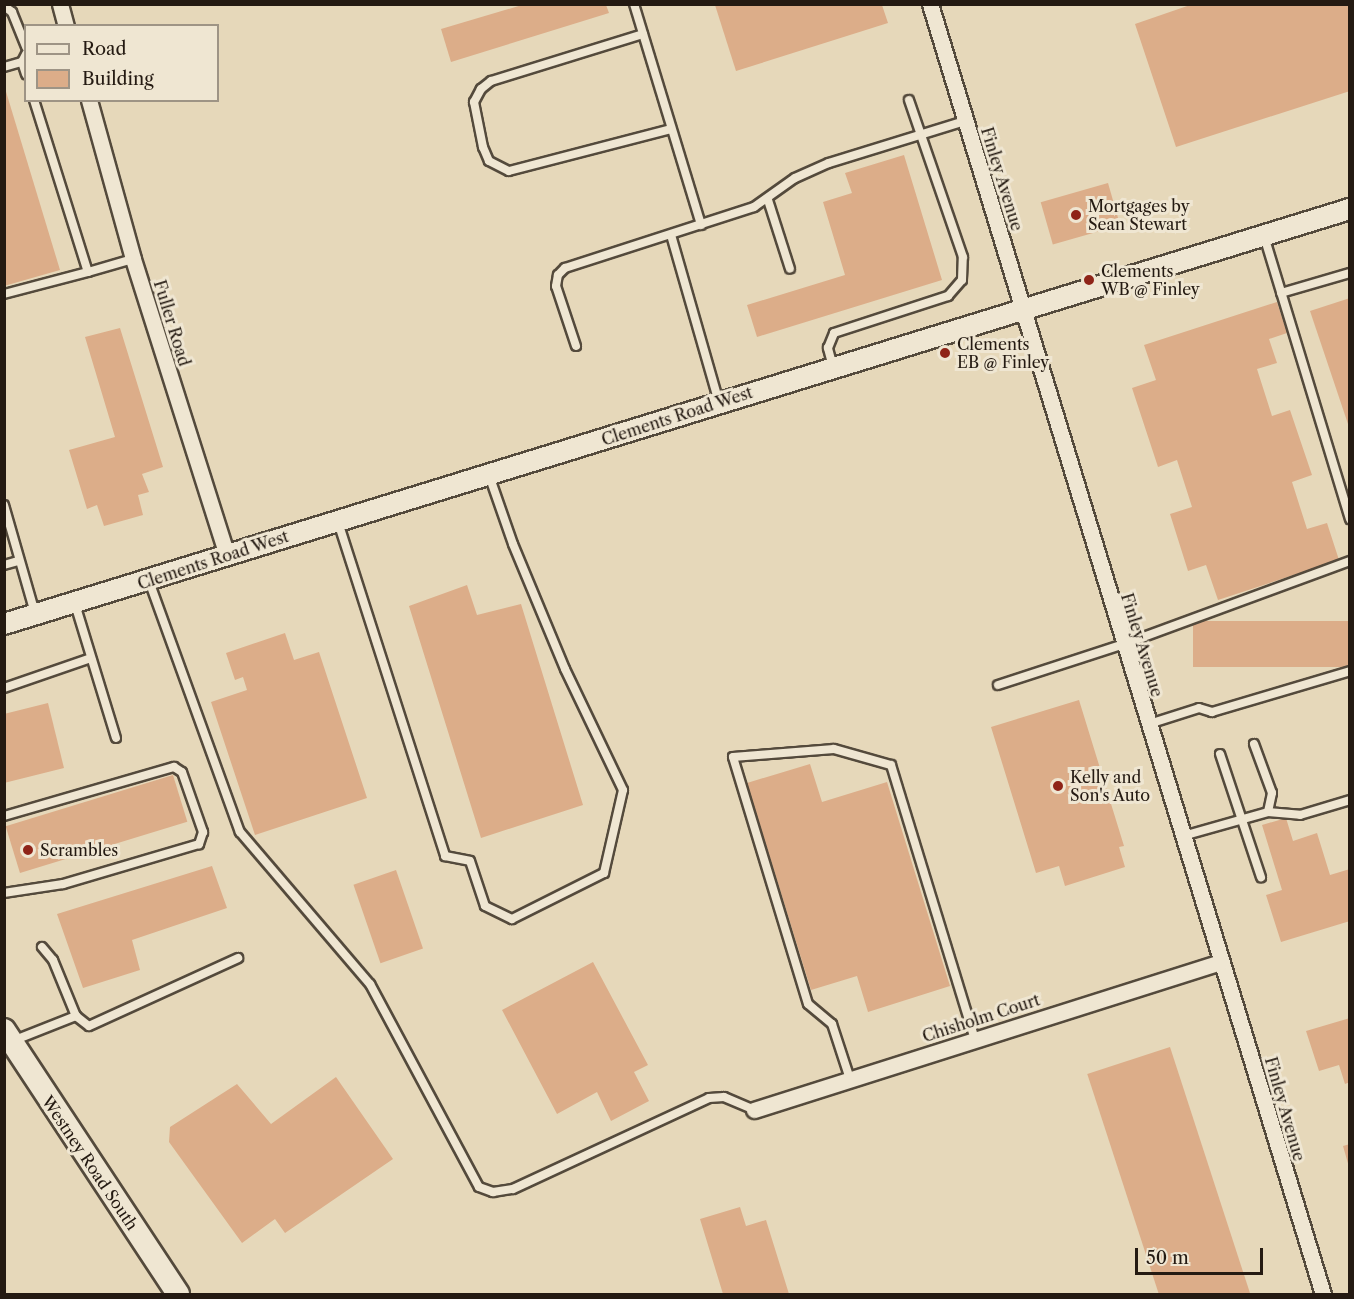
<!DOCTYPE html>
<style>
body{margin:0}
#map{position:relative;width:1354px;height:1299px;overflow:hidden;background:#e6d8ba;font-family:"Libre Caslon Text",serif}
div>[style]{position:absolute}
.building>*{inset:0;background:#dcad89;transform-origin:0 0}
.roads{filter:drop-shadow(2px 0 #544a3c) drop-shadow(-2px 0 #544a3c) drop-shadow(0 2px #544a3c) drop-shadow(0 -2px #544a3c)}
.service>*{height:8px;margin:-4px;padding:0 4px;transform-origin:4px;border-radius:4px;background:#efe6d2}
.minor>*{height:15px;margin:-7.5px;padding:0 7.5px;transform-origin:7.5px;border-radius:7.5px;background:#efe6d2}
.tertiary>*{height:20px;margin:-10px;padding:0 10px;transform-origin:10px;border-radius:10px;background:#efe6d2}
.secondary>*{height:22px;margin:-11px;padding:0 11px;transform-origin:11px;border-radius:11px;background:#efe6d2}
.dots>*{width:16px;height:16px;translate:-50% -50%;box-sizing:border-box;border:3px solid #efe6d2;border-radius:50%}
span{translate:-50% -50%;white-space:nowrap;text-align:center;line-height:1.15;-webkit-text-stroke:6px #efe6d2;paint-order:stroke}
.street-label{font-size:16px;color:#241a12}
.poi-label{font-size:16px;color:#241a12}
.left{translate:0 -50%;text-align:left}
.frame{position:absolute;inset:0;border:6px solid #241a12;pointer-events:none}
.legend{position:absolute;left:24px;top:24px;width:195px;height:78px;box-sizing:border-box;background:#efe6d2;border:2px solid #9e9485;margin:0;padding:8px 10px;list-style:none;font-size:18px;color:#241a12}
.legend li{display:flex;align-items:center;gap:12px;height:30px}
.legend b{width:30px;border:2px solid #9e9485}
.scale{position:absolute;left:1135px;top:1248px;width:128px;height:27px;box-sizing:border-box;border:3px solid #241a12;border-top:0;padding-left:8px;font-size:18px;line-height:21px;white-space:nowrap;color:#241a12;-webkit-text-stroke:4px #efe6d2;paint-order:stroke}
</style>
<div id="map">
<div class="building">
<i style="clip-path:polygon(1193px 4px,1350px 4px,1350px 91px,1176px 147px,1135px 24px)"></i>
<i style="clip-path:polygon(522px 5px,606px 5px,609px 13px,451px 62px,441px 29px)"></i>
<i style="clip-path:polygon(715px 5px,882px 5px,888px 23px,736px 71px)"></i>
<i style="clip-path:polygon(4px 85px,60px 270px,4px 286px)"></i>
<i style="clip-path:polygon(904px 155px,942px 280px,757px 337px,747px 305px,845px 275px,823px 202px,852px 193px,845px 173px)"></i>
<i style="left:1108px;top:183px;width:44px;height:70px;rotate:74deg"></i>
<i style="clip-path:polygon(1350px 298px,1350px 427px,1349px 427px,1310px 311px)"></i>
<i style="clip-path:polygon(1277px 302px,1287px 333px,1269px 339px,1277px 363px,1257px 369px,1272px 416px,1290px 410px,1312px 475px,1292px 482px,1307px 529px,1327px 523px,1339px 560px,1218px 600px,1206px 565px,1188px 571px,1170px 514px,1192px 507px,1177px 460px,1158px 467px,1132px 388px,1156px 380px,1144px 345px)"></i>
<i style="clip-path:polygon(120px 328px,163px 467px,142px 474px,149px 492px,138px 495px,143px 515px,104px 526px,97px 505px,87px 509px,69px 450px,115px 437px,85px 337px)"></i>
<i style="clip-path:polygon(467px 585px,477px 615px,521px 604px,583px 805px,481px 838px,409px 606px)"></i>
<i style="left:1350px;top:621px;width:46px;height:157px;rotate:90deg"></i>
<i style="clip-path:polygon(285px 633px,294px 660px,319px 652px,367px 798px,255px 835px,211px 702px,247px 690px,243px 677px,235px 680px,226px 653px)"></i>
<i style="clip-path:polygon(1079px 700px,1124px 846px,1119px 847px,1125px 867px,1065px 886px,1059px 866px,1036px 873px,991px 727px)"></i>
<i style="clip-path:polygon(48px 703px,64px 768px,4px 783px,4px 714px)"></i>
<i style="clip-path:polygon(810px 764px,822px 802px,887px 782px,950px 986px,868px 1012px,857px 976px,811px 990px,747px 783px)"></i>
<i style="left:173px;top:775px;width:49px;height:175px;rotate:73deg"></i>
<i style="clip-path:polygon(1286px 818px,1293px 841px,1317px 833px,1330px 875px,1350px 869px,1350px 921px,1281px 942px,1266px 895px,1282px 890px,1262px 825px)"></i>
<i style="clip-path:polygon(212px 866px,227px 908px,132px 940px,140px 970px,83px 988px,57px 914px)"></i>
<i style="left:396px;top:870px;width:83px;height:45px;rotate:71deg"></i>
<i style="clip-path:polygon(593px 962px,648px 1065px,634px 1072px,649px 1101px,611px 1121px,597px 1092px,557px 1114px,502px 1010px)"></i>
<i style="clip-path:polygon(1350px 1018px,1350px 1082px,1345px 1084px,1339px 1065px,1319px 1071px,1306px 1031px)"></i>
<i style="left:1170px;top:1047px;width:259px;height:87px;rotate:72deg"></i>
<i style="clip-path:polygon(336px 1077px,393px 1159px,285px 1233px,275px 1219px,242px 1243px,169px 1142px,170px 1127px,237px 1084px,271px 1124px)"></i>
<i style="clip-path:polygon(1350px 1144px,1350px 1166px,1349px 1167px,1343px 1146px)"></i>
<i style="clip-path:polygon(740px 1207px,746px 1226px,766px 1220px,789px 1294px,723px 1294px,700px 1219px)"></i>
</div>
<div class="roads">
<div class="service">
<i style="left:634px;top:4px;width:231px;rotate:73.1deg"></i>
<i style="left:4px;top:6px;width:10px;rotate:37deg"></i>
<i style="left:12px;top:12px;width:38px;rotate:68deg"></i>
<i style="left:643px;top:34px;width:159px;rotate:162.8deg"></i>
<i style="left:491px;top:81px;width:13px;rotate:141deg"></i>
<i style="left:481px;top:89px;width:15px;rotate:118deg"></i>
<i style="left:474px;top:102px;width:46px;rotate:78.7deg"></i>
<i style="left:483px;top:147px;width:15px;rotate:67deg"></i>
<i style="left:489px;top:161px;width:22px;rotate:27deg"></i>
<i style="left:509px;top:171px;width:167px;rotate:-14.5deg"></i>
<i style="left:26px;top:54px;width:9px;rotate:117deg"></i>
<i style="left:22px;top:62px;width:13px;rotate:72deg"></i>
<i style="left:4px;top:67px;width:19px;rotate:-16deg"></i>
<i style="left:34px;top:100px;width:180px;rotate:72.6deg"></i>
<i style="left:88px;top:272px;width:47px;rotate:-16.1deg"></i>
<i style="left:768px;top:200px;width:72px;rotate:72.3deg"></i>
<i style="left:671px;top:235px;width:174px;rotate:74deg"></i>
<i style="left:1264px;top:236px;width:296px;rotate:73.1deg"></i>
<i style="left:1281px;top:293px;width:72px;rotate:-16.2deg"></i>
<i style="left:4px;top:294px;width:87px;rotate:-14.7deg"></i>
<i style="left:576px;top:346px;width:63px;rotate:-108.4deg"></i>
<i style="left:556px;top:286px;width:11px;rotate:-80deg"></i>
<i style="left:558px;top:275px;width:10px;rotate:-45deg"></i>
<i style="left:565px;top:268px;width:199px;rotate:-17.9deg"></i>
<i style="left:754px;top:207px;width:50px;rotate:-35.3deg"></i>
<i style="left:795px;top:178px;width:37px;rotate:-24deg"></i>
<i style="left:829px;top:163px;width:142px;rotate:-17.2deg"></i>
<i style="left:833px;top:367px;width:20px;rotate:-105deg"></i>
<i style="left:828px;top:348px;width:16px;rotate:-68deg"></i>
<i style="left:834px;top:333px;width:120px;rotate:-18deg"></i>
<i style="left:948px;top:296px;width:21px;rotate:-49deg"></i>
<i style="left:962px;top:280px;width:23px;rotate:-88deg"></i>
<i style="left:963px;top:257px;width:166px;rotate:-109deg"></i>
<i style="left:4px;top:505px;width:112px;rotate:74deg"></i>
<i style="left:338px;top:522px;width:351px;rotate:72.2deg"></i>
<i style="left:445px;top:856px;width:25px;rotate:11deg"></i>
<i style="left:470px;top:861px;width:47px;rotate:71.6deg"></i>
<i style="left:485px;top:906px;width:30px;rotate:26deg"></i>
<i style="left:512px;top:919px;width:103px;rotate:-26.6deg"></i>
<i style="left:604px;top:873px;width:85px;rotate:-77.1deg"></i>
<i style="left:623px;top:790px;width:134px;rotate:-115.6deg"></i>
<i style="left:565px;top:669px;width:135px;rotate:-112.6deg"></i>
<i style="left:513px;top:544px;width:73px;rotate:-109.2deg"></i>
<i style="left:4px;top:565px;width:15px;rotate:-16deg"></i>
<i style="left:149px;top:581px;width:267px;rotate:70.1deg"></i>
<i style="left:240px;top:832px;width:200px;rotate:49.5deg"></i>
<i style="left:370px;top:984px;width:230px;rotate:61.8deg"></i>
<i style="left:479px;top:1187px;width:15px;rotate:20deg"></i>
<i style="left:493px;top:1192px;width:20px;rotate:-9deg"></i>
<i style="left:513px;top:1189px;width:216px;rotate:-24.9deg"></i>
<i style="left:709px;top:1098px;width:15px;rotate:-4deg"></i>
<i style="left:724px;top:1097px;width:33px;rotate:23deg"></i>
<i style="left:75px;top:604px;width:140px;rotate:73deg"></i>
<i style="left:998px;top:685px;width:133px;rotate:-18deg"></i>
<i style="left:1124px;top:644px;width:241px;rotate:-20.2deg"></i>
<i style="left:4px;top:688px;width:92px;rotate:-19deg"></i>
<i style="left:1149px;top:724px;width:52px;rotate:-17.7deg"></i>
<i style="left:1199px;top:708px;width:14px;rotate:17deg"></i>
<i style="left:1212px;top:712px;width:144px;rotate:-16.5deg"></i>
<i style="left:1254px;top:744px;width:52px;rotate:69.8deg"></i>
<i style="left:1272px;top:793px;width:19px;rotate:102deg"></i>
<i style="left:1220px;top:754px;width:130px;rotate:71.6deg"></i>
<i style="left:4px;top:816px;width:177px;rotate:-16.1deg"></i>
<i style="left:174px;top:767px;width:9px;rotate:32deg"></i>
<i style="left:182px;top:772px;width:64px;rotate:70.7deg"></i>
<i style="left:203px;top:832px;width:13px;rotate:108deg"></i>
<i style="left:199px;top:844px;width:142px;rotate:163.6deg"></i>
<i style="left:63px;top:884px;width:60px;rotate:171.3deg"></i>
<i style="left:1183px;top:836px;width:88px;rotate:-15.8deg"></i>
<i style="left:1268px;top:812px;width:32px;rotate:5deg"></i>
<i style="left:1300px;top:815px;width:52px;rotate:-16.7deg"></i>
<i style="left:42px;top:947px;width:17px;rotate:50deg"></i>
<i style="left:53px;top:960px;width:61px;rotate:67.7deg"></i>
<i style="left:15px;top:1040px;width:66px;rotate:-21.5deg"></i>
<i style="left:76px;top:1016px;width:16px;rotate:38deg"></i>
<i style="left:89px;top:1026px;width:164px;rotate:-24.5deg"></i>
<i style="left:850px;top:1079px;width:58px;rotate:-108.1deg"></i>
<i style="left:832px;top:1024px;width:31px;rotate:-140deg"></i>
<i style="left:808px;top:1004px;width:258px;rotate:-106.9deg"></i>
<i style="left:733px;top:757px;width:101px;rotate:-4.5deg"></i>
<i style="left:834px;top:749px;width:59px;rotate:15.7deg"></i>
<i style="left:891px;top:765px;width:287px;rotate:73deg"></i>
</div>
<div class="minor">
<i style="left:60px;top:4px;width:23px;rotate:75deg"></i>
<i style="left:930px;top:4px;width:1349px;rotate:73.06deg"></i>
<i style="left:89px;top:100px;width:165px;rotate:74.5deg"></i>
<i style="left:133px;top:259px;width:312px;rotate:72.4deg"></i>
<i style="left:754px;top:1110px;width:490px;rotate:-17.6deg"></i>
</div>
<div class="tertiary">
<i style="left:4px;top:624px;width:1409px;rotate:-17.14deg"></i>
</div>
<div class="secondary">
<i style="left:4px;top:1030px;width:316px;rotate:56.6deg"></i>
</div>
</div>
<div class="dots">
<i style="left:1076px;top:215px;background:#8f2418"></i>
<i style="left:1089px;top:280px;background:#8f2418"></i>
<i style="left:945px;top:353px;background:#8f2418"></i>
<i style="left:1058px;top:786px;background:#8f2418"></i>
<i style="left:28px;top:850px;background:#8f2418"></i>
</div>
<div class="street-label">
<span style="left:1002px;top:179px;rotate:73deg">Finley Avenue</span>
<span style="left:172px;top:323px;rotate:73deg">Fuller Road</span>
<span style="left:677px;top:416px;rotate:-18deg">Clements Road West</span>
<span style="left:213px;top:560px;rotate:-18deg">Clements Road West</span>
<span style="left:1142px;top:645px;rotate:73deg">Finley Avenue</span>
<span style="left:981px;top:1018px;rotate:-18deg">Chisholm Court</span>
<span style="left:1285px;top:1109px;rotate:74deg">Finley Avenue</span>
<span style="left:90px;top:1163px;rotate:56deg">Westney Road South</span>
</div>
<div class="poi-label">
<span class="left" style="left:1088px;top:215px">Mortgages by<br>Sean Stewart</span>
<span class="left" style="left:1101px;top:280px">Clements<br>WB @ Finley</span>
<span class="left" style="left:957px;top:353px">Clements<br>EB @ Finley</span>
<span class="left" style="left:1070px;top:786px">Kelly and<br>Son's Auto</span>
<span class="left" style="left:40px;top:850px">Scrambles</span>
</div>
<div class="frame"></div>
<ul class="legend">
<li><b style="height:8px;background:#efe6d2"></b>Road</li>
<li><b style="height:16px;background:#dcad89"></b>Building</li>
</ul>
<div class="scale">50 m</div>
</div>
